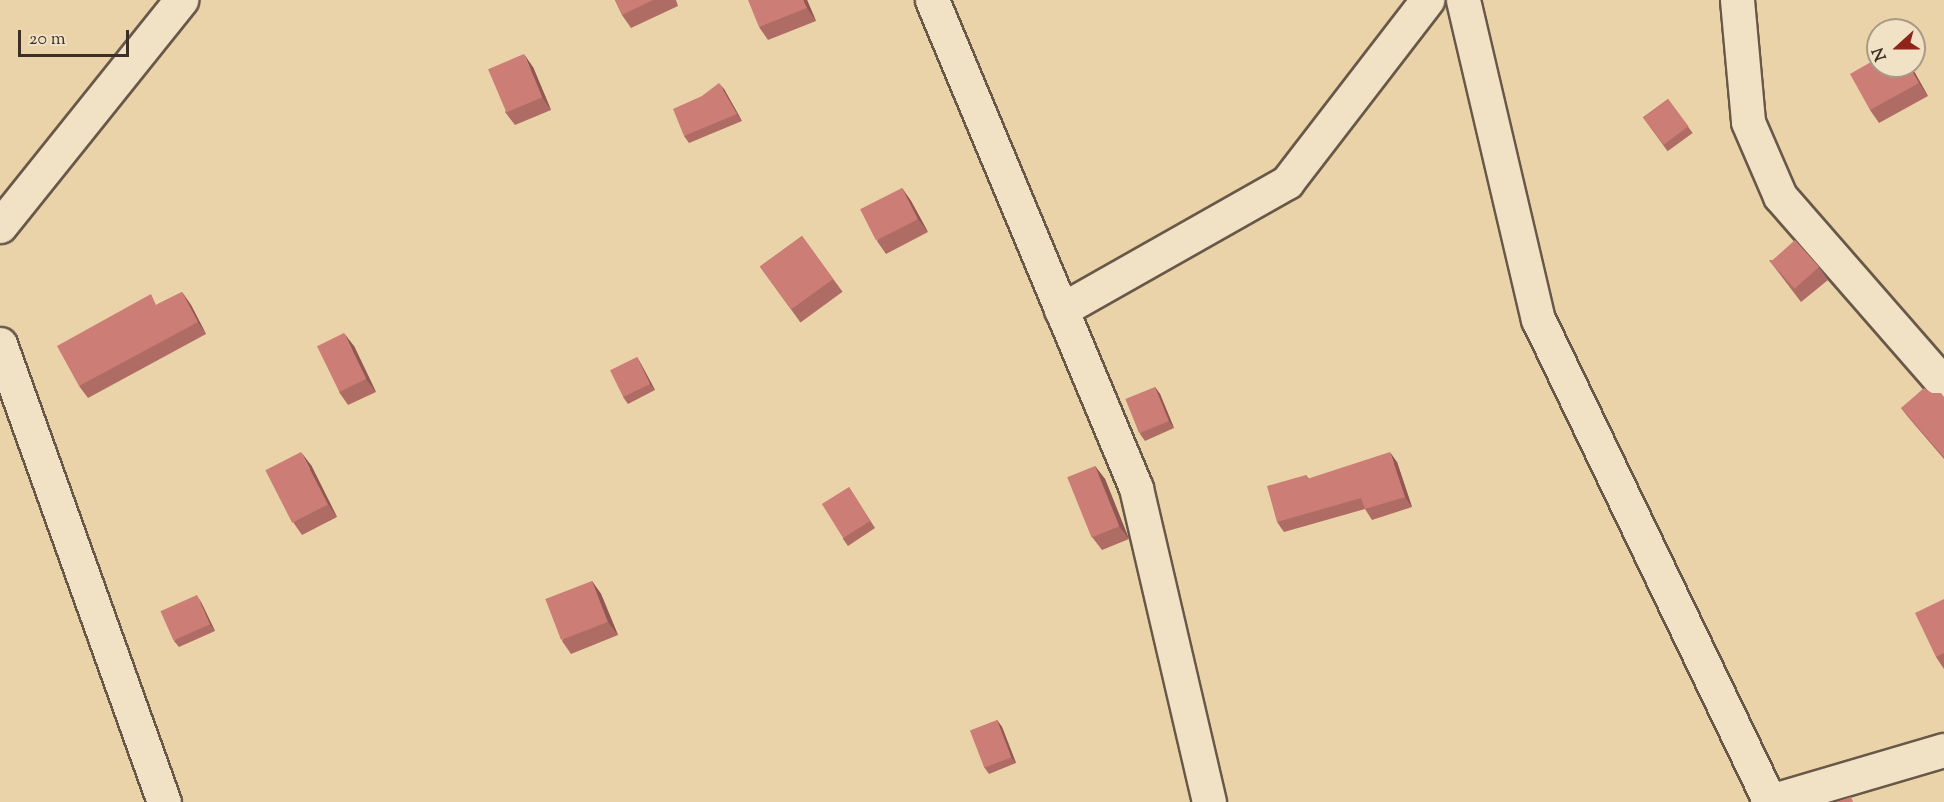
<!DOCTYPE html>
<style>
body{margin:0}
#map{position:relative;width:1944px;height:802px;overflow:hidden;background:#ead3a8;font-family:"Sorts Mill Goudy",serif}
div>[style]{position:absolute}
.roads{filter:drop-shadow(2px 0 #685848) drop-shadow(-2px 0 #685848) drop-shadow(0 2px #685848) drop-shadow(0 -2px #685848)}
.street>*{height:33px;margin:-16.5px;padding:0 16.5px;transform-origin:16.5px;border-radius:16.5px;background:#f1e2c6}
.wall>*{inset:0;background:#af6c65;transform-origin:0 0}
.shaded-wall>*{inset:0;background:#8f5852}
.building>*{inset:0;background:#cc7d75;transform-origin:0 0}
span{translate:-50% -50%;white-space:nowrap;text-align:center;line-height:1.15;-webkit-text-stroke:5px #f1e2c6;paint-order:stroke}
.north{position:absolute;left:1866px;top:18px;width:60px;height:60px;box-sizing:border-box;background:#f1e2c6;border:2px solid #a99a87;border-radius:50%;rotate:249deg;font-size:16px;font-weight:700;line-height:24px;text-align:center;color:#3c2f28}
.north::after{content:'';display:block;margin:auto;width:21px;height:27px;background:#8f2418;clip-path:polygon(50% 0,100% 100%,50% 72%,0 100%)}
.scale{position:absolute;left:18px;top:30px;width:111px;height:27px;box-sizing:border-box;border:3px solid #3c2f28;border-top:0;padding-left:8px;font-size:18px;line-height:21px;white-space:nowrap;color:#3c2f28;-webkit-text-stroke:4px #f1e2c6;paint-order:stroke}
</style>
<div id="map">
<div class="roads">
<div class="street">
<i style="left:932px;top:0;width:529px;rotate:67.31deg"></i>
<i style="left:1136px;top:488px;width:322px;rotate:76.9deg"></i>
<i style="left:1463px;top:0;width:328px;rotate:76.8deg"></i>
<i style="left:1538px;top:319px;width:536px;rotate:64.34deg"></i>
<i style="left:1737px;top:0;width:122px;rotate:84.8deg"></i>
<i style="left:1748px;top:122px;width:81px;rotate:66.6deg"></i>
<i style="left:1780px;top:196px;width:249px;rotate:48.9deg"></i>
<i style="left:0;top:226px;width:290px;rotate:-51.3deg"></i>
<i style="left:1061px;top:310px;width:260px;rotate:-29.5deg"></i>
<i style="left:1287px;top:182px;width:230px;rotate:-52.4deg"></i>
<i style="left:0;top:344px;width:486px;rotate:70.3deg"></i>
<i style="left:1767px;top:802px;width:184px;rotate:-16.4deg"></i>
</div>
</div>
<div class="wall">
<i style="clip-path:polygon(615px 0,676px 0,678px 6px,631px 28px,622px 15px)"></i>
<i style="clip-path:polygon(807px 0,816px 21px,768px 40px,759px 27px)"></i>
<i style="clip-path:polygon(1878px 66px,1911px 66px,1928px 96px,1879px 123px,1870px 110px)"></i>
<i style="clip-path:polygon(533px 67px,551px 110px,515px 125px,505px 112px)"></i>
<i style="clip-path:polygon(724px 89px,742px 121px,689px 143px,684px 136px)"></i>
<i style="left:1668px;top:99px;width:42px;height:31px;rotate:54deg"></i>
<i style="clip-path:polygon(902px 188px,911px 201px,928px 232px,886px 254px,877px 241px)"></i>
<i style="left:802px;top:236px;width:69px;height:52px;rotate:54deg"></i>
<i style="clip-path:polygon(1769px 260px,1819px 267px,1828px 280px,1801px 302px)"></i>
<i style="clip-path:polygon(182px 292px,191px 305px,206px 334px,88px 398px,79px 386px,158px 304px)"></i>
<i style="clip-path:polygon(354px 346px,376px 392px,348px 405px,339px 392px)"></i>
<i style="clip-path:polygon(637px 357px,641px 364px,655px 390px,628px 404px,623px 397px)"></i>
<i style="clip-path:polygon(1155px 387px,1160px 394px,1174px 428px,1145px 441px,1140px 434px)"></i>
<i style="clip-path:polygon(1932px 393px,1944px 397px,1944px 459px,1908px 417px,1901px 408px)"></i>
<i style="clip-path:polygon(1397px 462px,1412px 507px,1372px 520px,1365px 509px,1284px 532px,1277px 522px,1306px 475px,1309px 479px)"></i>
<i style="clip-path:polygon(311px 465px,337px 517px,302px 535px,293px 522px)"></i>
<i style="clip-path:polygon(1095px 466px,1105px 479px,1129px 539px,1102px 550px,1092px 537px)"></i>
<i style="clip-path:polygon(849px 487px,875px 528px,848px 546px,843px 539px)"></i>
<i style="clip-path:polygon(592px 581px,601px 594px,618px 635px,571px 654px,562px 641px)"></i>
<i style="clip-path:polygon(1944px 599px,1944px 669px,1936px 657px)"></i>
<i style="clip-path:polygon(201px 602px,215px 631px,179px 647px,174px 641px)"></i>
<i style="clip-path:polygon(997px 720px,1002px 727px,1016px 763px,989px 774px,984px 767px)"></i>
</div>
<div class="shaded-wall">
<i style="clip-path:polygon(803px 0,807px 0,816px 21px,807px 8px)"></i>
<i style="clip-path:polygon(524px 54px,533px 67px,551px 110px,542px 97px)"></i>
<i style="clip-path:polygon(1909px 66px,1911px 66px,1928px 96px,1919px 83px)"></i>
<i style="clip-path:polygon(719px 83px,724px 89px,742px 121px,737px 114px)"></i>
<i style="clip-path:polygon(902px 188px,911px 201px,928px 232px,918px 219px)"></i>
<i style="clip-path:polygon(182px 292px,191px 305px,206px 334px,198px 322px)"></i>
<i style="clip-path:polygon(344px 333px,354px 346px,376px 392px,366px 379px)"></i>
<i style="clip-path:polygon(637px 357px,641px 364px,655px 390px,650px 384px)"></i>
<i style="clip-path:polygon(1155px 387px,1160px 394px,1174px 428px,1169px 421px)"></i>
<i style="clip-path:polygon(301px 452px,311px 465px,337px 517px,328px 504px)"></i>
<i style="clip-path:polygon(1390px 452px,1397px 462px,1412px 507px,1405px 497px)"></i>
<i style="clip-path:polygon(1095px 466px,1105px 479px,1129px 539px,1119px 526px)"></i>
<i style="clip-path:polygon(592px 581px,601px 594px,618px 635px,608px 622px)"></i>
<i style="clip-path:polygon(197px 595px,201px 602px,215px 631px,210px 624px)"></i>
<i style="clip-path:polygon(997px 720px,1002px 727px,1016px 763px,1011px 757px)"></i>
</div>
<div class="building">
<i style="clip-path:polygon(615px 0,653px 0,622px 15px)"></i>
<i style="clip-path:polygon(748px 0,803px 0,807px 8px,759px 27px)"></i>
<i style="left:524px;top:54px;width:47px;height:39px;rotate:67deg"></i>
<i style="clip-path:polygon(1878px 58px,1878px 66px,1909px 66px,1919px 83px,1870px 110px,1850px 74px)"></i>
<i style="clip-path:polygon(719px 83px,737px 114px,684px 136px,673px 109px,702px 96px)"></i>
<i style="left:1668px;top:99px;width:34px;height:31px;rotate:53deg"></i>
<i style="left:902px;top:188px;width:35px;height:47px;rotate:63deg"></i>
<i style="left:802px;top:236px;width:53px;height:52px;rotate:54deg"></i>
<i style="left:1795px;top:240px;width:36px;height:33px;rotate:48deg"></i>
<i style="clip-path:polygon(182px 292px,198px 322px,79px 386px,57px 346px,151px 294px,156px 305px)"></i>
<i style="left:344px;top:333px;width:51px;height:30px;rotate:64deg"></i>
<i style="left:637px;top:357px;width:30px;height:30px;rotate:64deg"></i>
<i style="left:1155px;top:387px;width:37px;height:32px;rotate:68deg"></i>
<i style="clip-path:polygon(1924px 388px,1932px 393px,1941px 393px,1944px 397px,1944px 457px,1901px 408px)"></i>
<i style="left:301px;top:452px;width:59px;height:40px;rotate:63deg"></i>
<i style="clip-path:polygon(1390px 452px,1405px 497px,1365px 509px,1361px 498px,1277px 522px,1267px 486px,1306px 475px,1307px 479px)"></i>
<i style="left:1095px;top:466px;width:65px;height:30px;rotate:68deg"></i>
<i style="left:849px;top:487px;width:40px;height:32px;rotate:58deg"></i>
<i style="left:592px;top:581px;width:44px;height:50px;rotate:69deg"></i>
<i style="left:197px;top:595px;width:32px;height:40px;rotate:66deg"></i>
<i style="clip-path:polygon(1944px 599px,1944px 653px,1936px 657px,1915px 613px)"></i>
<i style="left:997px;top:720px;width:40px;height:29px;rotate:69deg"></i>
<i style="clip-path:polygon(1851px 797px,1853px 802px,1836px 802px)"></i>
</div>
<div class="north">N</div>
<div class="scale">20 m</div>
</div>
